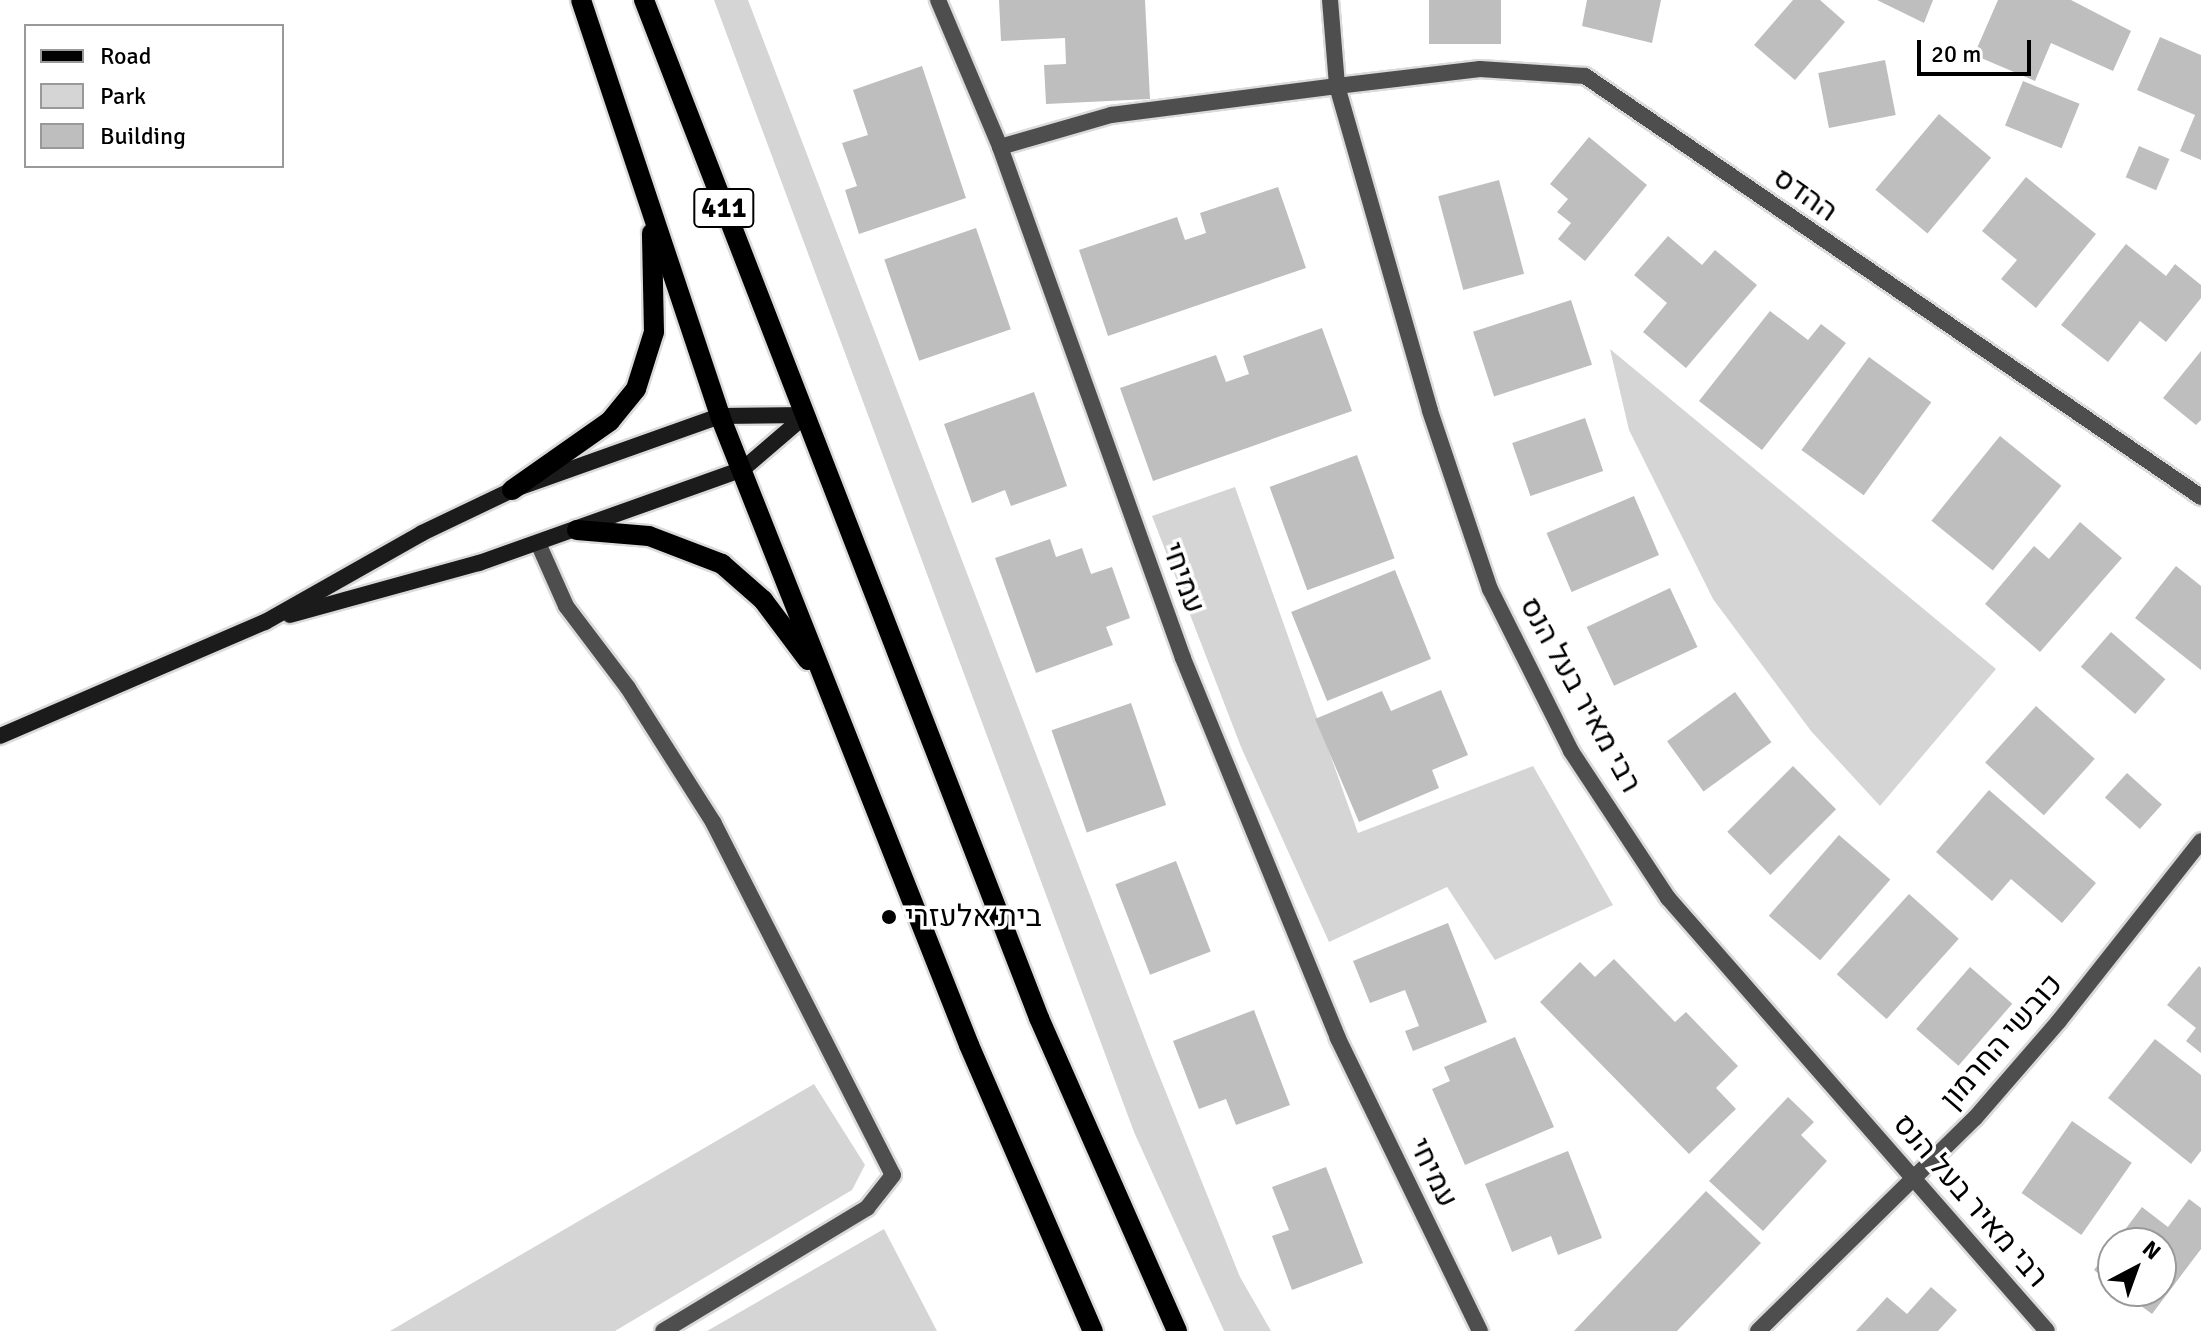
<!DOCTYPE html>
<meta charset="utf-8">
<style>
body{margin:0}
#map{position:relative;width:2201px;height:1331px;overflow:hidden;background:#fff;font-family:Signika,Heebo,sans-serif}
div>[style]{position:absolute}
.green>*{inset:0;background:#d5d5d5}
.building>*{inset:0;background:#bebebe;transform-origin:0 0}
.roads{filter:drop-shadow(2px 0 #dbdbdb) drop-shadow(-2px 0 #dbdbdb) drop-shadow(0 2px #dbdbdb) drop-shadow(0 -2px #dbdbdb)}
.service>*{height:16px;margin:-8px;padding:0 8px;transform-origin:8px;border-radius:8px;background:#4e4e4e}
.minor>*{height:16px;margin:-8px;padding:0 8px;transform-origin:8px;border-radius:8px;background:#4e4e4e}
.secondary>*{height:16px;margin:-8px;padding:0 8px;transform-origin:8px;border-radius:8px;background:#1b1b1b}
.primary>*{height:20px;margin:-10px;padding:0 10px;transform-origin:10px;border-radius:10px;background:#000}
.dots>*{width:22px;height:22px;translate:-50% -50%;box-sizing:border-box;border:4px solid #fff;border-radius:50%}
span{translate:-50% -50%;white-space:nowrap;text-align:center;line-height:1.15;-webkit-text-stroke:7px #fff;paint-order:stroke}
.shield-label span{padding:2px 6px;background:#fff;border:2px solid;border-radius:6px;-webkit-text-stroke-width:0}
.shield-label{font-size:28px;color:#000;font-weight:700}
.street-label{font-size:30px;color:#000}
.poi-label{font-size:30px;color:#000}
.left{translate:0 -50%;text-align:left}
.legend{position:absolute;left:24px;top:24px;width:260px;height:144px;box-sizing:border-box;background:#fff;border:2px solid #999;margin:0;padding:10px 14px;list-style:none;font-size:24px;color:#000}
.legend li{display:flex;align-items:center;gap:16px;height:40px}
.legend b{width:40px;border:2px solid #999}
.north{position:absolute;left:2097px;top:1227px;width:80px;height:80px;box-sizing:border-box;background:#fff;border:2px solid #999;border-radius:50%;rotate:41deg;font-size:22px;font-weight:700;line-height:32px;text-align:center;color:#000}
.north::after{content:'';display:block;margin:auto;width:28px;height:36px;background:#000;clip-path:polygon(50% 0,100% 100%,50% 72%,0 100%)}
.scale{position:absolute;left:1917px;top:40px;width:114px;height:36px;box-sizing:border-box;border:4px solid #000;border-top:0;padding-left:10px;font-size:24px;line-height:28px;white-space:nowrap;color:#000;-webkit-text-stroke:6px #fff;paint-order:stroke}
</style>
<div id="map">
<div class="green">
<i style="clip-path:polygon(714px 0,748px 0,1151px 1055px,1240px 1277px,1271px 1331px,1224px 1331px,1134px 1132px)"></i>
<i style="clip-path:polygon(1610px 349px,1996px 669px,1880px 806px,1811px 731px,1713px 599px,1629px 430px)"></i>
<i style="clip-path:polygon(1235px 487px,1358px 833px,1533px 766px,1613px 905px,1495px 960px,1447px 887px,1329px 942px,1241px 747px,1152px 516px)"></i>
<i style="clip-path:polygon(814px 1084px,865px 1165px,852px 1190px,615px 1331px,390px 1331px)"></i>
<i style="clip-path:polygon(884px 1229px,937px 1331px,707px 1331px)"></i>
</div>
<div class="building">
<i style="clip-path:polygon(999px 0,1145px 0,1150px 99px,1046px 104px,1044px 65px,1066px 64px,1065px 38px,1001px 41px)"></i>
<i style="left:1429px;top:0;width:72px;height:44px"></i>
<i style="clip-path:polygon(1587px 0,1661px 0,1652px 43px,1582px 26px)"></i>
<i style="clip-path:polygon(1793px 0,1820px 0,1845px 22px,1795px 80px,1754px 45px)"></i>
<i style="clip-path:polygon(1877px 0,1933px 0,1924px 23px)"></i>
<i style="clip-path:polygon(1998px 0,2071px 0,2131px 31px,2113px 71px,2051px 43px,2035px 81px,1974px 55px)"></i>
<i style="clip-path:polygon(2160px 37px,2201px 55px,2201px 160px,2180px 151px,2195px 115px,2137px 90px)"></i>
<i style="left:1885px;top:60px;width:56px;height:68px;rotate:79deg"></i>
<i style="clip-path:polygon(922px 66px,966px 198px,859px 234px,845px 190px,857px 186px,842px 143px,868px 135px,853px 90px)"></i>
<i style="left:2023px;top:81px;width:61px;height:48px;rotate:22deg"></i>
<i style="left:1939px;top:114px;width:68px;height:99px;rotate:40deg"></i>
<i style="clip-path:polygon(1589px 137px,1647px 185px,1585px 261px,1558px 239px,1571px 223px,1557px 212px,1568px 199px,1550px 184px)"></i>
<i style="left:2139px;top:146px;width:33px;height:34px;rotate:23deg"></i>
<i style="clip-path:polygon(2026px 177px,2096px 234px,2036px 308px,2001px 279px,2017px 260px,1982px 231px)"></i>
<i style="left:1499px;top:180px;width:97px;height:63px;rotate:75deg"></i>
<i style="clip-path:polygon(1278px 187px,1306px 268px,1108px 336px,1079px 250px,1177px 217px,1185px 240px,1206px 233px,1200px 213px)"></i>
<i style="left:976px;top:228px;width:107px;height:97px;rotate:71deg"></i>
<i style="clip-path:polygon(1668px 236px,1702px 265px,1715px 250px,1757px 285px,1686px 368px,1643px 332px,1667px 303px,1634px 275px)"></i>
<i style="clip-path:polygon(2126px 244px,2166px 276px,2175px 264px,2201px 285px,2201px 298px,2166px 342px,2140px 321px,2108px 362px,2061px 325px)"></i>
<i style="left:1571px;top:300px;width:68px;height:103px;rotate:72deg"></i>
<i style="clip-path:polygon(1770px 311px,1808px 340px,1821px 324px,1846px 343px,1762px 450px,1699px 401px)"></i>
<i style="clip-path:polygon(1322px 328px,1352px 411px,1153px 481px,1120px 388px,1216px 355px,1226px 382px,1249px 374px,1243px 356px)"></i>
<i style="clip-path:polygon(2201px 351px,2201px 420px,2196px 425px,2163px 398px)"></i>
<i style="left:1869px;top:357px;width:77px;height:115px;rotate:36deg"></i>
<i style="clip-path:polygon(1034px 392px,1067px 486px,1011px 506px,1005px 490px,972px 503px,944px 424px)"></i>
<i style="left:1585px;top:418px;width:56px;height:77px;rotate:71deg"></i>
<i style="left:2000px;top:436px;width:79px;height:109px;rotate:39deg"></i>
<i style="left:1357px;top:455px;width:110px;height:93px;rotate:70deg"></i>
<i style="left:1634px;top:496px;width:64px;height:95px;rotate:67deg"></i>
<i style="clip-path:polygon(2080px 522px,2122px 558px,2040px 652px,1985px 604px,2034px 546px,2049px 559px)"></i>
<i style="clip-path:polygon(1050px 539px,1056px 557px,1082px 548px,1091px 574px,1112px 567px,1130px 618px,1106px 627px,1113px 645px,1036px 673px,995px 558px)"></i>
<i style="clip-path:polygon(2176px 566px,2201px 586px,2201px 670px,2135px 618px)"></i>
<i style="left:1395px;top:570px;width:96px;height:112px;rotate:68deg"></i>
<i style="left:1670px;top:588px;width:65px;height:92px;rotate:65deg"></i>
<i style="left:2111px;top:632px;width:72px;height:46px;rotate:41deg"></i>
<i style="clip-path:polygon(1441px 690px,1468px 755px,1432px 770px,1439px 788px,1359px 822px,1315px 719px,1382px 691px,1391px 711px)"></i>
<i style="left:1735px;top:692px;width:62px;height:84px;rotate:54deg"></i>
<i style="left:1131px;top:703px;width:108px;height:84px;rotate:71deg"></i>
<i style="left:2036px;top:706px;width:79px;height:76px;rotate:42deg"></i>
<i style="left:1793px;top:766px;width:61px;height:93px;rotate:45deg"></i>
<i style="left:2127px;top:773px;width:47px;height:33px;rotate:42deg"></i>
<i style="clip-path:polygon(1989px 790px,2096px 883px,2062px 923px,2011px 879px,1992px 901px,1936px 852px)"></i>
<i style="left:1839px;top:835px;width:68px;height:107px;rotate:41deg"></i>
<i style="left:1176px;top:861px;width:97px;height:65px;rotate:69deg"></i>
<i style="left:1909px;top:894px;width:67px;height:108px;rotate:42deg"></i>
<i style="clip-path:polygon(1448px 923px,1487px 1022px,1413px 1051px,1405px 1031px,1419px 1026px,1405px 990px,1370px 1003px,1353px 961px)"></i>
<i style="clip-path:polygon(1614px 959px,1675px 1022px,1686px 1012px,1738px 1066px,1716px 1088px,1736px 1109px,1689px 1154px,1540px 1002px,1580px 962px,1595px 977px)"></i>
<i style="clip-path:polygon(2199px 966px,2201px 968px,2201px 1053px,2186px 1041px,2196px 1028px,2167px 1005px)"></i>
<i style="left:1970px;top:967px;width:56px;height:82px;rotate:41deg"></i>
<i style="clip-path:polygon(1254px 1010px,1290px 1105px,1236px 1125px,1226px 1099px,1199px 1109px,1173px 1041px)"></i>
<i style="clip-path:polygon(1515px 1037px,1554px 1127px,1465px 1165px,1432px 1089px,1450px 1081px,1444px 1067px)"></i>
<i style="clip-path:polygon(2155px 1039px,2201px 1075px,2201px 1151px,2191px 1164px,2108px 1098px)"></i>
<i style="clip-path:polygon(1788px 1097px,1814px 1122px,1801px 1135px,1827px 1161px,1763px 1231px,1709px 1181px)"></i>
<i style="left:2072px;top:1121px;width:73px;height:88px;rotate:35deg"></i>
<i style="clip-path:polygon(1568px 1151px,1602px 1238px,1558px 1255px,1551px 1236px,1512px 1252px,1485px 1184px)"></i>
<i style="clip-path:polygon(1326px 1167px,1363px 1263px,1292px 1290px,1272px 1236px,1289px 1230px,1272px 1187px)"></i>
<i style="clip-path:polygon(1706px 1191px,1761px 1243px,1677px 1331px,1574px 1331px)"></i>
<i style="clip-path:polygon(2189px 1199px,2201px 1208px,2201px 1249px,2152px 1314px,2121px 1291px,2161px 1291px,2161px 1243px,2115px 1243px,2142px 1207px,2168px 1227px)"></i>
<i style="clip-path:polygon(2113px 1245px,2113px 1285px,2094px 1270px)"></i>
<i style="clip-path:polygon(1931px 1287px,1957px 1310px,1938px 1331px,1856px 1331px,1887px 1297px,1907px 1314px)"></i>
</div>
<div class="roads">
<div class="service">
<i style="left:538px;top:543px;width:69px;rotate:66deg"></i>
<i style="left:566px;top:606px;width:103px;rotate:52.9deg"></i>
<i style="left:628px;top:688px;width:159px;rotate:57.6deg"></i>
<i style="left:713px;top:822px;width:396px;rotate:63deg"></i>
<i style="left:893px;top:1175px;width:42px;rotate:128.2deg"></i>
<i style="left:867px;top:1208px;width:238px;rotate:148.9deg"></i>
</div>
<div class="minor">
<i style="left:938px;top:0;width:160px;rotate:67.1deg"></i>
<i style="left:1330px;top:0;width:86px;rotate:85.3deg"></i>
<i style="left:1337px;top:86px;width:338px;rotate:74deg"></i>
<i style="left:1430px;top:411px;width:188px;rotate:71.4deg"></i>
<i style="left:1490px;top:589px;width:181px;rotate:63.4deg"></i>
<i style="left:1571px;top:751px;width:176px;rotate:56.6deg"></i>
<i style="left:1668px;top:898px;width:575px;rotate:48.8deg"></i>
<i style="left:1480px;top:1331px;width:326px;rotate:-115.9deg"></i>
<i style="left:1338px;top:1038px;width:410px;rotate:-112.2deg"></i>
<i style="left:1183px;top:658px;width:543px;rotate:-109.7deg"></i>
<i style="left:1000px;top:147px;width:116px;rotate:-16.1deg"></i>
<i style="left:1111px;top:115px;width:228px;rotate:-7.3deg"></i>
<i style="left:1337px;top:86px;width:144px;rotate:-6.8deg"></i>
<i style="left:1480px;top:69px;width:105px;rotate:3.8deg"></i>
<i style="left:1585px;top:76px;width:746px;rotate:34.35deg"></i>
<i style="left:1758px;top:1331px;width:304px;rotate:-44.5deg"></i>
<i style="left:1975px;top:1118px;width:128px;rotate:-49.1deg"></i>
<i style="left:2059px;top:1021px;width:229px;rotate:-51.7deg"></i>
</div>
<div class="secondary">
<i style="left:290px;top:615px;width:196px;rotate:-15.4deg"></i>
<i style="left:479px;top:563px;width:280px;rotate:-19.6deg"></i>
<i style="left:743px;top:469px;width:83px;rotate:-40.6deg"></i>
<i style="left:0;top:736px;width:288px;rotate:-23.3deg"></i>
<i style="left:265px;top:622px;width:180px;rotate:-29.5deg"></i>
<i style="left:422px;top:533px;width:100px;rotate:-25.5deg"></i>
<i style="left:512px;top:490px;width:221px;rotate:-19.6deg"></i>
<i style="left:720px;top:416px;width:86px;rotate:-0.7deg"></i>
</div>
<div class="primary">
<i style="left:581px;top:0;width:439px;rotate:71.5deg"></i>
<i style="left:720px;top:416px;width:676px;rotate:68.4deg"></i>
<i style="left:969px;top:1045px;width:312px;rotate:66.6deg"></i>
<i style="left:644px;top:0;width:1092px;rotate:68.79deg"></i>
<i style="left:1039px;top:1018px;width:342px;rotate:66.2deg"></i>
<i style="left:512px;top:490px;width:120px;rotate:-35.1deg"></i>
<i style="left:610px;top:421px;width:41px;rotate:-50.9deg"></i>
<i style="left:636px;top:389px;width:60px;rotate:-72.5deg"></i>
<i style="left:654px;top:332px;width:99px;rotate:-91.2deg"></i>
<i style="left:577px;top:530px;width:72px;rotate:4.8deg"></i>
<i style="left:649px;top:536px;width:78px;rotate:21deg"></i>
<i style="left:722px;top:564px;width:55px;rotate:41.3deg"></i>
<i style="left:763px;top:600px;width:75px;rotate:53.1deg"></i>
</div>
</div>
<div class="dots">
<i style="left:889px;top:917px;background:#000"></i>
</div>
<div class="shield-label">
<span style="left:724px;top:208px">411</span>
</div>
<div class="street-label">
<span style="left:1805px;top:195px;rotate:35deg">ההדס</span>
<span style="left:1183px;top:578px;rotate:70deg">עמיחי</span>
<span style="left:1580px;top:695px;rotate:61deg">רבי מאיר בעל הנס</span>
<span style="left:2002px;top:1042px;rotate:-49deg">כובשי החרמון</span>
<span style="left:1433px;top:1173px;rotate:64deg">עמיחי</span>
<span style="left:1970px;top:1201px;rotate:49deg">רבי מאיר בעל הנס</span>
</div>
<div class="poi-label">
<span class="left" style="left:905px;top:917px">בית אלעזרי</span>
</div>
<ul class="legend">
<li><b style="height:10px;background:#000"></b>Road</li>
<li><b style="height:22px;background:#d5d5d5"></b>Park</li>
<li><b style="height:22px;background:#bebebe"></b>Building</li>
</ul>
<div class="north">N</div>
<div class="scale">20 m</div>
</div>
